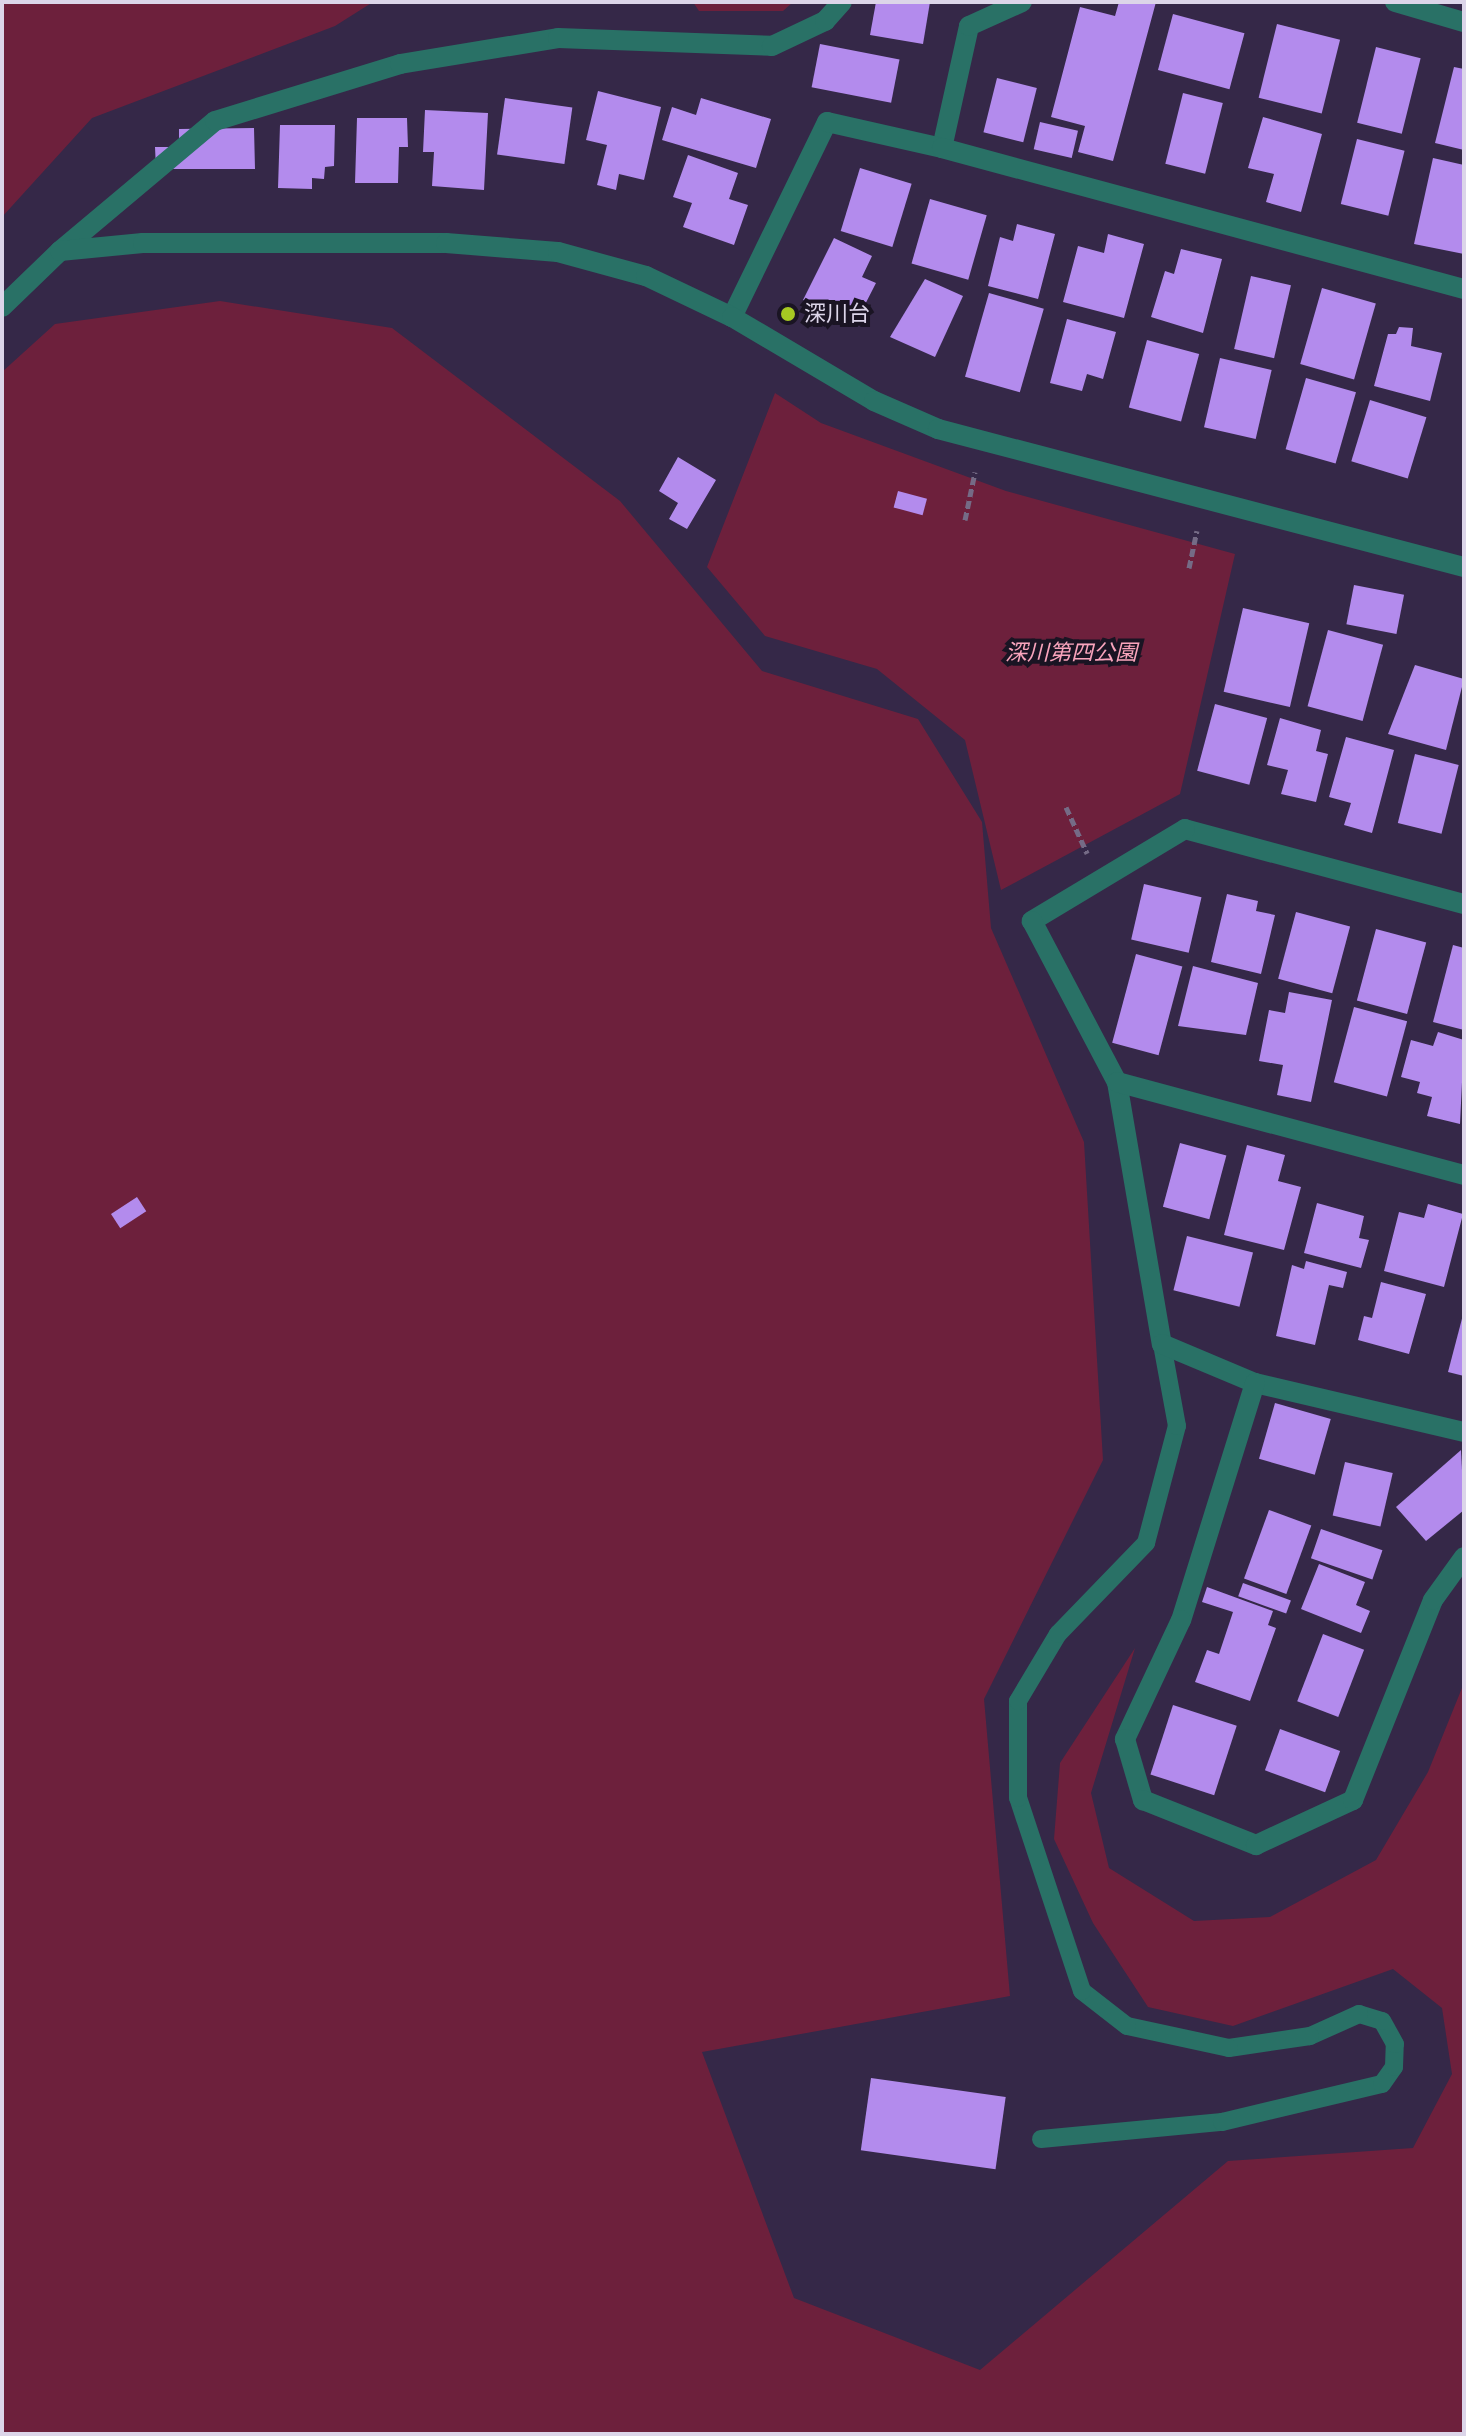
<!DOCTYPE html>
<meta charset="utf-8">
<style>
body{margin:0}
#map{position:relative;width:1466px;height:2436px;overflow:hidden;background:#352848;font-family:"Source Serif 4","Noto Sans JP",serif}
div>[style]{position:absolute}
.green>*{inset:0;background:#6d203c}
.building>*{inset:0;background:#b38bed;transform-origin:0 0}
.path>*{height:5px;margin-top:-2.5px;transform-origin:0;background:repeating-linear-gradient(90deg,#756b86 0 8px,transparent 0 12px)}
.service>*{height:18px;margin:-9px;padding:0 9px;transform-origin:9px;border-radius:9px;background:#297166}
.minor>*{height:20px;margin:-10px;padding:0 10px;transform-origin:10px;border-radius:10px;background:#297166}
.tertiary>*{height:20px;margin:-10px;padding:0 10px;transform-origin:10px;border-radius:10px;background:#297166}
.dots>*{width:22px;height:22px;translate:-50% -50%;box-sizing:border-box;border:4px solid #1a1423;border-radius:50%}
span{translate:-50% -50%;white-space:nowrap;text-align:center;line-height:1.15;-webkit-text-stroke:8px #1a1423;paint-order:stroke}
.poi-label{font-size:22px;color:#dcd5e9}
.left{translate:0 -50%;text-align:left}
.park-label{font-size:22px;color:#f9a4bc;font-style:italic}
.frame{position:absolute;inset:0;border:4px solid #dcd5e9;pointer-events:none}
</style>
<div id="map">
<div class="green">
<i style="clip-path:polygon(2px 2px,373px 2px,335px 26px,92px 118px,2px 217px)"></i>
<i style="clip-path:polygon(693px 2px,793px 2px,783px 11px,699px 11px)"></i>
<i style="clip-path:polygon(220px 301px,392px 328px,620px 501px,762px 671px,918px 719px,982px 822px,991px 928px,1084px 1142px,1103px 1460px,984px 1699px,1010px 1996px,702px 2052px,794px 2298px,980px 2370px,1228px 2161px,1413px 2148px,1452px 2074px,1442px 2008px,1393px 1969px,1233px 2026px,1148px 2007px,1093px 1923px,1054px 1839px,1060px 1763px,1135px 1648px,1091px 1793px,1109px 1868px,1194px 1921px,1270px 1917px,1376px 1860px,1428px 1772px,1464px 1683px,1464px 2434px,2px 2434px,2px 372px,55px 324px)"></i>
<i style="clip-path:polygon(775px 393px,821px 423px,1006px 491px,1235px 554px,1180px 794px,1001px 890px,965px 740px,877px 669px,765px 636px,707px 567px)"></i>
</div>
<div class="building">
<i style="clip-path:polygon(876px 2px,930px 2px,923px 44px,870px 35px)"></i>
<i style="clip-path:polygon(1119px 2px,1156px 2px,1113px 161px,1078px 152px,1085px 126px,1051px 117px,1080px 7px,1115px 16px)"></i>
<i style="left:1173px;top:14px;width:74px;height:58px;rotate:15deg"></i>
<i style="left:1277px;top:24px;width:65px;height:76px;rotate:14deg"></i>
<i style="left:820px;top:44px;width:81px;height:44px;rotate:11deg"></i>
<i style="left:1376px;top:47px;width:46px;height:78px;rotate:14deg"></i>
<i style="clip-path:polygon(1454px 67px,1464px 69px,1464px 150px,1435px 143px)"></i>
<i style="left:997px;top:78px;width:41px;height:56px;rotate:14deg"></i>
<i style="clip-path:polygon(598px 91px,661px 107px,644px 180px,619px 174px,616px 190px,597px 185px,607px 145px,586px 140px)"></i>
<i style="left:1183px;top:93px;width:41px;height:73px;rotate:14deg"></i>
<i style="left:505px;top:98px;width:68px;height:57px;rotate:8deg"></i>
<i style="clip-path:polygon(701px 98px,771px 119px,756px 168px,662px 140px,672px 107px,696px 115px)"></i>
<i style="clip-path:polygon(425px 110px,488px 113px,484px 190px,432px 186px,434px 152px,423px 152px)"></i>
<i style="clip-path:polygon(1263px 117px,1322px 134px,1301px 212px,1266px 202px,1274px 174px,1248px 168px)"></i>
<i style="clip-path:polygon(357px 118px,407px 118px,408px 147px,399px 147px,398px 183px,355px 183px)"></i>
<i style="left:1040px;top:122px;width:39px;height:28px;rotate:13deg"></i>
<i style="clip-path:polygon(280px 125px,335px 125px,334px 166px,325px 167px,324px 179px,312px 178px,312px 189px,278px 188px)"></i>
<i style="clip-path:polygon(254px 128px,255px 169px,156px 169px,155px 147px,179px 147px,179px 129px)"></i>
<i style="left:1357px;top:139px;width:49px;height:67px;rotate:14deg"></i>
<i style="clip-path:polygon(688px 155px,738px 173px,729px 199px,748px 205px,734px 245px,683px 227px,692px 203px,673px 197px)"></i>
<i style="clip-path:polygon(1433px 158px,1464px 165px,1464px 254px,1414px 244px)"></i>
<i style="left:860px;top:168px;width:54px;height:66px;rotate:17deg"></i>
<i style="left:930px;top:199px;width:59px;height:67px;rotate:16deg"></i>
<i style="clip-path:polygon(1017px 224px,1055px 234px,1038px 299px,988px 286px,1000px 237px,1013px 241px)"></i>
<i style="clip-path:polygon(1108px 234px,1144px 244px,1124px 318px,1063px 302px,1078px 246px,1104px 253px)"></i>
<i style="clip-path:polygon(834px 238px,872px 256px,862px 277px,876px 283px,854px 326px,803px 300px)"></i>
<i style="clip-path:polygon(1181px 249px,1222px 259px,1203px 333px,1151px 317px,1165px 271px,1174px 274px)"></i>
<i style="left:1251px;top:276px;width:41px;height:75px;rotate:13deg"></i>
<i style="clip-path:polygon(925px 279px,963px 296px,935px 357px,890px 337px)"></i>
<i style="left:1322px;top:288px;width:56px;height:79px;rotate:16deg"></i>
<i style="left:989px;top:293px;width:57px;height:87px;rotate:16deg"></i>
<i style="clip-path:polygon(1067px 319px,1116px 332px,1103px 379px,1087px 374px,1082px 391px,1050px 383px)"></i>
<i style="clip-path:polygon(1399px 327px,1413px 328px,1411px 346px,1442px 353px,1430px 401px,1374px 386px,1388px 334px,1396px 334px)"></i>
<i style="left:1147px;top:340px;width:54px;height:70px;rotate:15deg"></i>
<i style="left:1220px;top:358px;width:53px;height:71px;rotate:13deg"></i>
<i style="left:1306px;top:378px;width:52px;height:74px;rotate:16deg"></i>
<i style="left:1370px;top:400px;width:59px;height:64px;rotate:17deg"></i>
<i style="clip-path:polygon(678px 457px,716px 480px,687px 529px,669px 519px,678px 503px,659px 491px)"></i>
<i style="left:898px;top:491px;width:30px;height:17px;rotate:15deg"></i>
<i style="left:1354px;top:585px;width:51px;height:40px;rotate:11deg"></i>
<i style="left:1243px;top:608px;width:68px;height:86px;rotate:13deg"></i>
<i style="left:1328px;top:630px;width:57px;height:79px;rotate:15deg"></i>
<i style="clip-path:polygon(1415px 665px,1464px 679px,1446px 750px,1388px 734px)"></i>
<i style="left:1215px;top:704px;width:54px;height:69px;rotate:15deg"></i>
<i style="clip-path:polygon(1280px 718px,1321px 730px,1316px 751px,1328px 754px,1316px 802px,1281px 794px,1288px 770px,1267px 765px)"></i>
<i style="clip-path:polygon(1346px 737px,1394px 750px,1372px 833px,1344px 825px,1351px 803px,1329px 797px)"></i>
<i style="left:1415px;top:754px;width:45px;height:71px;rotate:14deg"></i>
<i style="left:1144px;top:884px;width:59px;height:57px;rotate:13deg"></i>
<i style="clip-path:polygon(1227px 894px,1258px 901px,1256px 911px,1275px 915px,1261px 974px,1211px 962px)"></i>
<i style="left:1296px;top:912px;width:56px;height:69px;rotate:15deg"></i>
<i style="left:1376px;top:929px;width:52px;height:74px;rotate:15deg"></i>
<i style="clip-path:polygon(1453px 945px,1464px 948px,1464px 1030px,1433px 1022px)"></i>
<i style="left:1136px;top:954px;width:48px;height:92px;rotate:15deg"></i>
<i style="clip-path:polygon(1193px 966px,1258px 983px,1246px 1035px,1178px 1026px)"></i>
<i style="clip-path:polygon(1289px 992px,1332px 1000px,1311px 1102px,1277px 1095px,1283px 1065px,1259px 1061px,1269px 1010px,1285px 1013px)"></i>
<i style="left:1354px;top:1007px;width:55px;height:78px;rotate:15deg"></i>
<i style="clip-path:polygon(1438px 1032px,1464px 1040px,1460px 1124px,1427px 1116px,1432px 1097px,1417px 1093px,1420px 1082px,1401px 1077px,1411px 1040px,1433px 1046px)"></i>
<i style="left:1180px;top:1143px;width:48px;height:66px;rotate:15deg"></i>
<i style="clip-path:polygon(1247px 1145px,1285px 1155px,1278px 1181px,1301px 1187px,1284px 1250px,1224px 1235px)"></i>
<i style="left:137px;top:1197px;width:17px;height:31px;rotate:57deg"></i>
<i style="clip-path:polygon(1317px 1203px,1364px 1216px,1359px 1238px,1369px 1240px,1361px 1268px,1304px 1253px)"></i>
<i style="clip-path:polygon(1428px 1204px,1463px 1214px,1444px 1287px,1384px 1271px,1399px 1212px,1424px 1218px)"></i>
<i style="left:1187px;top:1236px;width:68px;height:56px;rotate:14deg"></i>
<i style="clip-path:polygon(1306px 1261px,1347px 1272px,1343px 1288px,1329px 1285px,1315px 1345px,1276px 1336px,1292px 1265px,1304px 1269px)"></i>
<i style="clip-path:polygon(1381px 1282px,1426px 1294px,1409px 1354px,1358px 1340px,1364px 1316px,1372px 1318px)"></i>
<i style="clip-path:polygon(1464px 1311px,1464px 1376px,1448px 1372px)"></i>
<i style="left:1275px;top:1403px;width:58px;height:58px;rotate:16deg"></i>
<i style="clip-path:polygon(1461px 1450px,1464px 1510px,1426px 1541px,1396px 1507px)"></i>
<i style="left:1345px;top:1462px;width:49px;height:55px;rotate:13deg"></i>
<i style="left:1269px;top:1510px;width:45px;height:73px;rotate:20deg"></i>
<i style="left:1321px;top:1529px;width:65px;height:31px;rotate:19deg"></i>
<i style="clip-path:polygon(1319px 1564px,1365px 1582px,1356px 1605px,1370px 1611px,1361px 1633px,1301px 1609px)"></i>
<i style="left:1243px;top:1583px;width:51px;height:14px;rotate:20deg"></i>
<i style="clip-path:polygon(1207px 1587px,1273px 1611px,1268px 1625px,1276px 1628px,1250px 1701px,1195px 1682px,1207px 1650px,1219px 1654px,1233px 1612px,1202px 1602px)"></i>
<i style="left:1323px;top:1634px;width:44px;height:72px;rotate:21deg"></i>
<i style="left:1173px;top:1705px;width:67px;height:73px;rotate:18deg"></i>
<i style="left:1280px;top:1729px;width:64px;height:44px;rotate:20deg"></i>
<i style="left:871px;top:2078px;width:136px;height:73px;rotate:8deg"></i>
</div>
<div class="path">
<i style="left:965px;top:520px;width:49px;rotate:-78.2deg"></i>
<i style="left:1189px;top:568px;width:38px;rotate:-78deg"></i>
<i style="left:1066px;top:807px;width:51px;rotate:65.5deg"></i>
</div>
<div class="service">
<i style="left:1041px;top:2139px;width:182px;rotate:-5.4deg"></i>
<i style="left:1222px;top:2122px;width:164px;rotate:-13.4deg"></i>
<i style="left:1382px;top:2084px;width:21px;rotate:-55deg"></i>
<i style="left:1394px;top:2067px;width:23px;rotate:-88deg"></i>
<i style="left:1395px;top:2044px;width:26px;rotate:-119deg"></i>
<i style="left:1382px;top:2021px;width:24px;rotate:-163deg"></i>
<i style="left:1359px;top:2014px;width:54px;rotate:155.8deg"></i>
<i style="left:1310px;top:2036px;width:82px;rotate:171.6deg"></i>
<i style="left:1229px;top:2048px;width:104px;rotate:-167.8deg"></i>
<i style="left:1127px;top:2026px;width:57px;rotate:-142.1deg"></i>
<i style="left:1082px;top:1991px;width:203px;rotate:-108.3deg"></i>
<i style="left:1018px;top:1798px;width:97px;rotate:-90deg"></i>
<i style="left:1018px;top:1701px;width:78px;rotate:-59.2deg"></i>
<i style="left:1058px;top:1634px;width:127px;rotate:-46deg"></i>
<i style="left:1146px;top:1543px;width:121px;rotate:-75.2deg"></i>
<i style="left:1177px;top:1426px;width:83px;rotate:-100.4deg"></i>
</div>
<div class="minor">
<i style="left:1395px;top:2px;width:72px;rotate:16.2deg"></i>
<i style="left:942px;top:148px;width:125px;rotate:-77.5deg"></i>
<i style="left:969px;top:26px;width:58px;rotate:-24.4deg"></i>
<i style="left:2px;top:307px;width:81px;rotate:-44deg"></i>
<i style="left:60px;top:251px;width:202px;rotate:-40deg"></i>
<i style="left:215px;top:121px;width:194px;rotate:-17.1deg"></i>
<i style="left:400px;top:64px;width:160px;rotate:-9.3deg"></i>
<i style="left:558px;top:38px;width:214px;rotate:2.1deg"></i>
<i style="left:772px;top:46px;width:59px;rotate:-25.3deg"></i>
<i style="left:825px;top:21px;width:25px;rotate:-48deg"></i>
<i style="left:732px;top:317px;width:217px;rotate:-64deg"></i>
<i style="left:827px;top:122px;width:118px;rotate:12.7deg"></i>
<i style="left:942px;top:148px;width:541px;rotate:15.12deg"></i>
<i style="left:1464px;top:904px;width:289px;rotate:-165deg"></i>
<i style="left:1185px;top:829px;width:179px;rotate:149deg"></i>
<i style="left:1032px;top:921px;width:182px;rotate:62.2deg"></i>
<i style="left:1117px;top:1082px;width:266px;rotate:80.3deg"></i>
<i style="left:1162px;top:1344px;width:101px;rotate:22.8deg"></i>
<i style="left:1255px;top:1383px;width:215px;rotate:13.2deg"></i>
<i style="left:1117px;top:1082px;width:359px;rotate:15deg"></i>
<i style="left:1255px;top:1383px;width:248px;rotate:107.3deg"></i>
<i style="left:1181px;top:1620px;width:132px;rotate:115.2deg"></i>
<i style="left:1125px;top:1739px;width:64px;rotate:73.6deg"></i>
<i style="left:1143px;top:1800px;width:122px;rotate:21.7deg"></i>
<i style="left:1256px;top:1845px;width:107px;rotate:-24.9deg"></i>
<i style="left:1353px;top:1800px;width:215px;rotate:-68.2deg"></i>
<i style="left:1433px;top:1600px;width:53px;rotate:-54.2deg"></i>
</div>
<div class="tertiary">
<i style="left:60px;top:251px;width:83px;rotate:-5.5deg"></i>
<i style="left:143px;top:243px;width:303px"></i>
<i style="left:446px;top:243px;width:112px;rotate:4.6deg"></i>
<i style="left:558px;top:252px;width:91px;rotate:15.3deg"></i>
<i style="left:646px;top:276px;width:95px;rotate:25.5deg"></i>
<i style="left:732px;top:317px;width:165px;rotate:30.6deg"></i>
<i style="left:874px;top:401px;width:70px;rotate:23.6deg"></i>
<i style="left:938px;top:429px;width:544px;rotate:14.7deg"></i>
</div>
<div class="dots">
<i style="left:788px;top:314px;background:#a6c822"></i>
</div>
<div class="poi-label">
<span class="left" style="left:804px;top:314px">深川台</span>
</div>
<div class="park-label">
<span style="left:1071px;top:653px">深川第四公園</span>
</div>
<div class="frame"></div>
</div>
